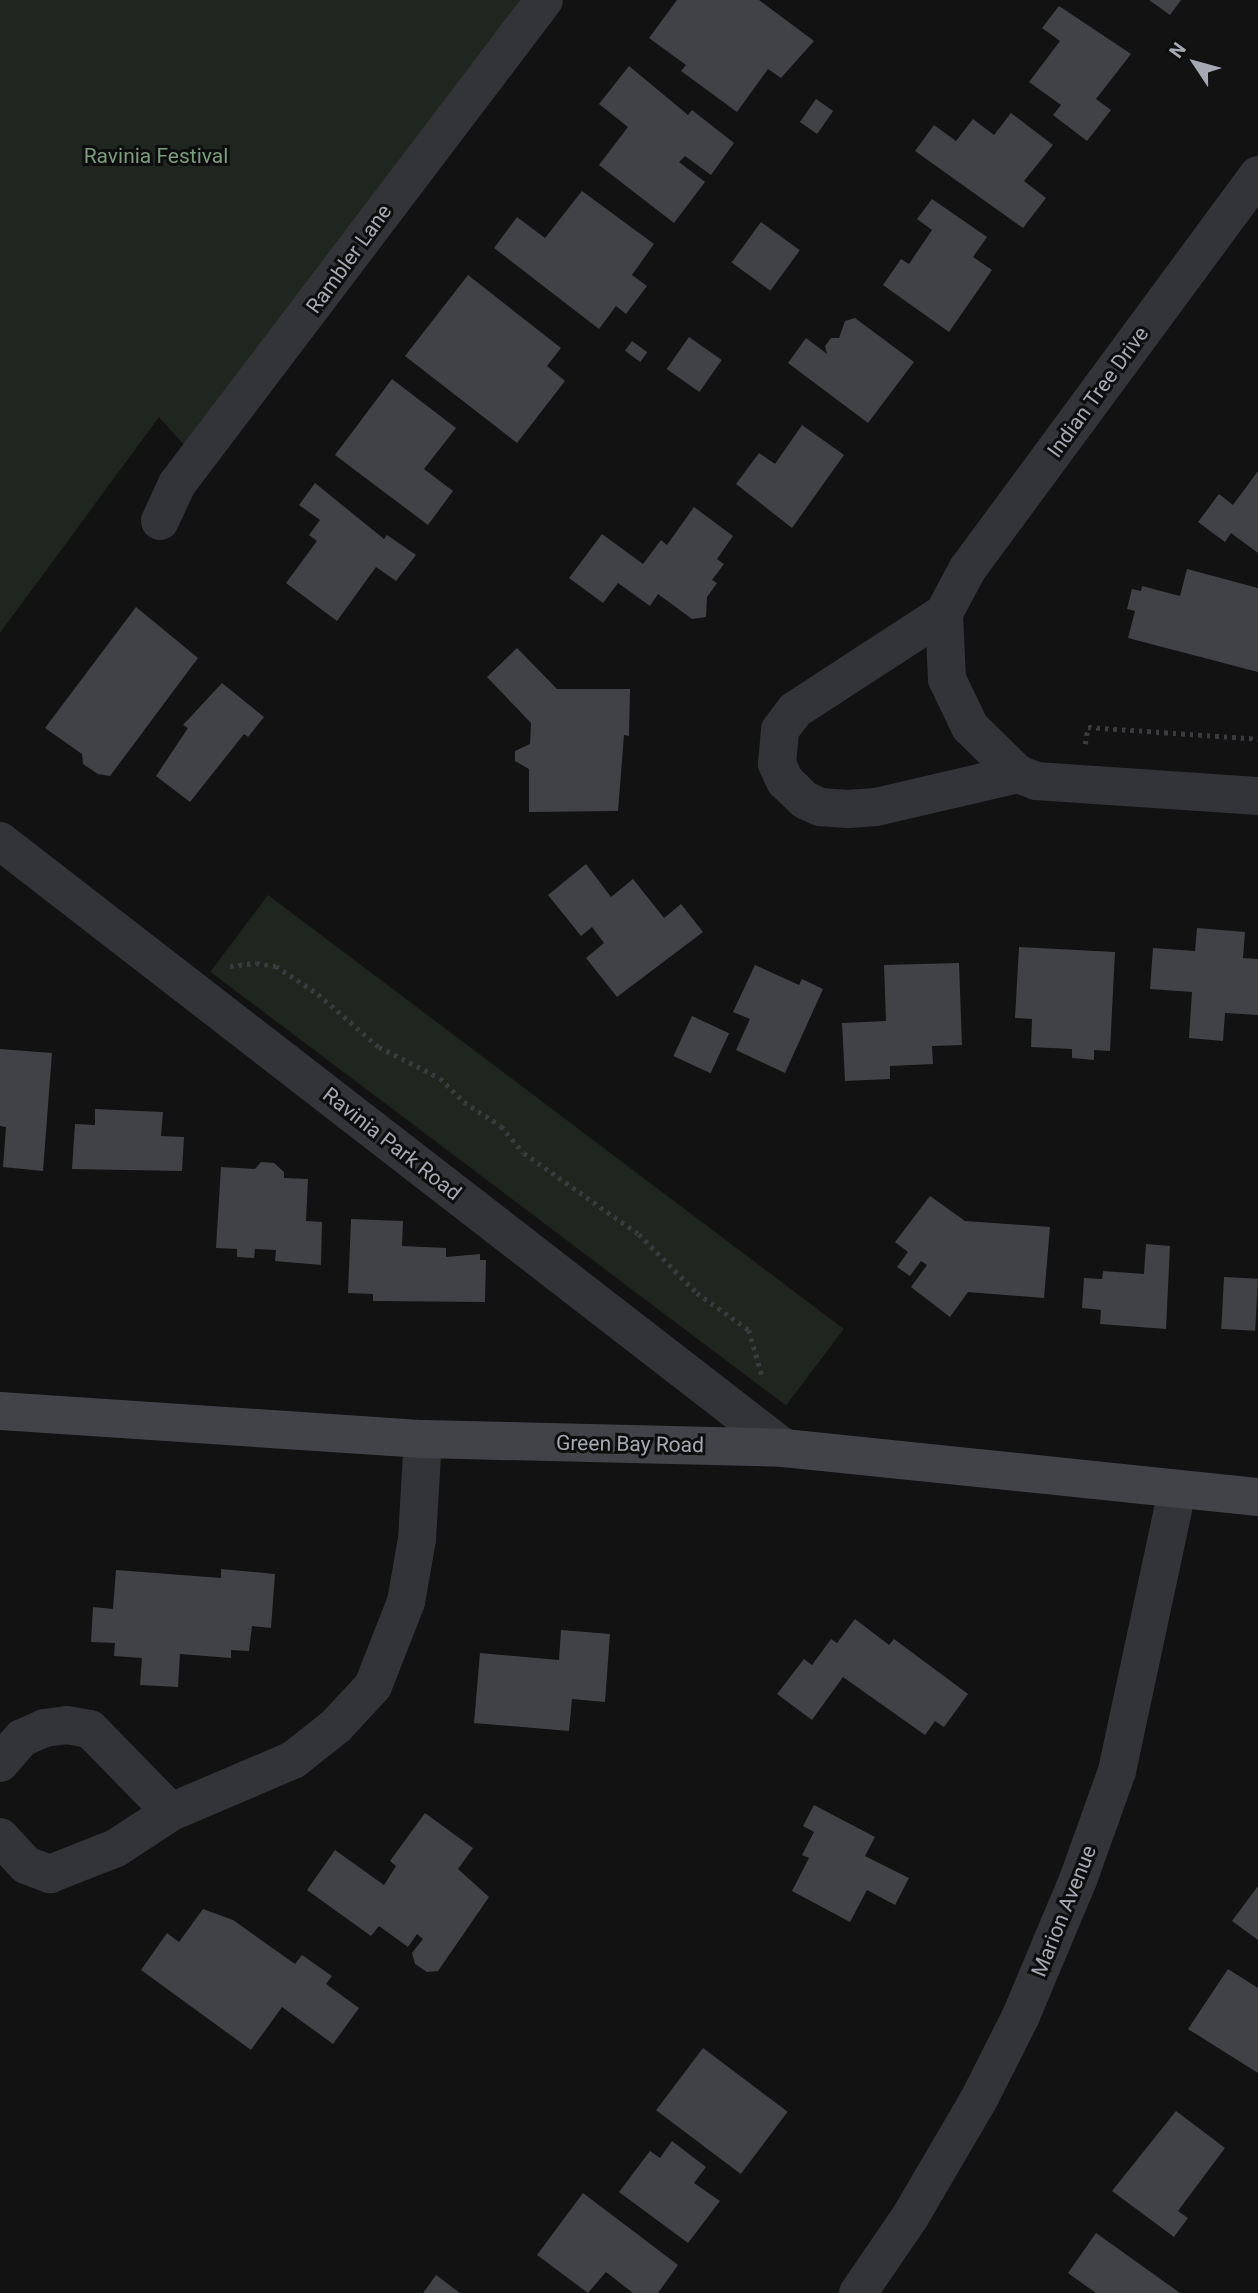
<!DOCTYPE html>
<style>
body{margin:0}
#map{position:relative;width:1258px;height:2293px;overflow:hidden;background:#121213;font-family:Roboto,sans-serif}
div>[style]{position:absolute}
.green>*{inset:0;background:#1e261f;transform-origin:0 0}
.building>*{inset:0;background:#414246;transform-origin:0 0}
.path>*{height:4.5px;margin-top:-2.25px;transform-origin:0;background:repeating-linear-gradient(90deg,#393b3f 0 3.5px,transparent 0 8.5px)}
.minor>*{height:38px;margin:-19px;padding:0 19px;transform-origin:19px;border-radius:19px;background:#333438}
.secondary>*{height:38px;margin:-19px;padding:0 19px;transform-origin:19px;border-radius:19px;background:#414348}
span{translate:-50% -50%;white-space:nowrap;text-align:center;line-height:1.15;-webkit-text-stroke:6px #0d0d0e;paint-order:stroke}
.park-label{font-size:21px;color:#7b9e7c}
.street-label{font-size:21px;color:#a4a9b3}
.north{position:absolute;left:1160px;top:28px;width:70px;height:70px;-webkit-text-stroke:5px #0d0d0e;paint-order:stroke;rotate:306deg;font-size:19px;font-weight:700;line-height:28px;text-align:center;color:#a4a9b3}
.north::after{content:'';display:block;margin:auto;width:24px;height:32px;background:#a4a9b3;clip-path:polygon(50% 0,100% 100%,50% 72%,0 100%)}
</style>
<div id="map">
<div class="green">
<i style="clip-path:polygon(0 0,530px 0,184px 445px,159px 417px,0 633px)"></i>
<i style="left:268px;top:895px;width:721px;height:96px;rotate:37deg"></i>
</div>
<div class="building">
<i style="clip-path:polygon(677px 0,759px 0,814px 41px,781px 78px,768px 69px,737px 112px,681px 71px,686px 65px,649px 38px)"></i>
<i style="clip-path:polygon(1149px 0,1181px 0,1170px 15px)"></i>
<i style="clip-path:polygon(1059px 6px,1131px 54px,1096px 99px,1111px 110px,1087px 141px,1053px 115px,1061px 105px,1029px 82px,1060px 41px,1042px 28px)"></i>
<i style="clip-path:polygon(629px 66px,688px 115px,692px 110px,734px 143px,711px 175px,685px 156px,679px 162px,705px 182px,674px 223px,599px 165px,628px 127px,599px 104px)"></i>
<i style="left:816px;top:99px;width:21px;height:28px;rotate:35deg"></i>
<i style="clip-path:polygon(1011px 113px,1053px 145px,1024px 181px,1046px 198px,1023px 228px,915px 151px,934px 125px,956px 141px,973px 119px,994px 135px)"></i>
<i style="clip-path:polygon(582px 191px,654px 244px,632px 275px,647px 286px,626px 314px,616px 306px,599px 329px,494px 248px,517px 217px,545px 238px)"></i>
<i style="clip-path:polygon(932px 199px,987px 237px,973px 257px,992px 270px,949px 332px,883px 285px,901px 259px,909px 264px,932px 230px,917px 219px)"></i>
<i style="left:761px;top:222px;width:48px;height:50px;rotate:36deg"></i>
<i style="clip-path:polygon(468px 275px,561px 348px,547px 366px,565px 381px,517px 443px,405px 356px)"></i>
<i style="clip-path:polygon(855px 318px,914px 362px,868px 423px,788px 363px,806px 338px,827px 354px,825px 346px,831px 338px,839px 338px,845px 321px)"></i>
<i style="left:689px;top:337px;width:40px;height:39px;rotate:35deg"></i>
<i style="left:632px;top:341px;width:19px;height:12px;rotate:36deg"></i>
<i style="clip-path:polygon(392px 379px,456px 428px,424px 469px,453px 491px,428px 525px,335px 455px)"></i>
<i style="clip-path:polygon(802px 425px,844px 455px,792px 528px,736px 484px,759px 453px,775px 464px)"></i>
<i style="clip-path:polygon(1258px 471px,1258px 553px,1231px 533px,1225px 542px,1198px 522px,1219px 494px,1233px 505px)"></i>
<i style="clip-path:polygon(315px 483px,384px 539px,387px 535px,416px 555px,396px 581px,376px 567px,337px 621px,286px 583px,317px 541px,309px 535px,320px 520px,299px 505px)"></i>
<i style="clip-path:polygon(694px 507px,733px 536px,717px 559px,724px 564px,712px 580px,717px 583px,707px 597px,706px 617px,692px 619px,658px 594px,650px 606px,618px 583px,603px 603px,569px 578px,602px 534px,643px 564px,661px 540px,667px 545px)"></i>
<i style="clip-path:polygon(1187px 569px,1258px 588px,1258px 672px,1128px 638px,1135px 611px,1127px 609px,1132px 589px,1141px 591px,1142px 586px,1180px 596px)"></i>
<i style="clip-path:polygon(136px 607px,198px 658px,110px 776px,98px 774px,83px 764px,82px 754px,45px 728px)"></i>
<i style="clip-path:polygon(517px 648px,557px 689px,630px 689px,629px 736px,624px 735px,618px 811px,529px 812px,529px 769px,515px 761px,515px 751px,530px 744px,531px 723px,487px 677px)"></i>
<i style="clip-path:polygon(222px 683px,264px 717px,248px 737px,244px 734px,190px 802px,156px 776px,188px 728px,183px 725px)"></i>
<i style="clip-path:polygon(586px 864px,611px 897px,633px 879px,664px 918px,681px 904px,703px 932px,617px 997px,586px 958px,604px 943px,592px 927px,581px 936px,548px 895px)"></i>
<i style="clip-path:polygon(1197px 928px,1245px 932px,1243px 958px,1258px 959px,1258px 1015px,1225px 1013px,1223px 1041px,1189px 1038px,1192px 992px,1150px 989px,1153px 948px,1195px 951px)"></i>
<i style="clip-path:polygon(1019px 947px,1115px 952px,1110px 1051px,1094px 1050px,1094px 1060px,1072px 1058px,1072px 1049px,1031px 1047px,1032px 1019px,1015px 1018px)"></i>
<i style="clip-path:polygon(959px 963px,962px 1045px,932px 1046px,933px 1064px,890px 1066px,890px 1079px,845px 1081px,842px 1023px,886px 1021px,884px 965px)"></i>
<i style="clip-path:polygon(755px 965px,799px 985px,802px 979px,823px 989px,785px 1073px,736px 1050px,750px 1019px,733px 1012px)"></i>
<i style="left:692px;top:1016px;width:41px;height:44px;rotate:25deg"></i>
<i style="clip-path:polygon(0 1049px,52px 1053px,43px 1171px,3px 1167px,6px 1127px,0 1126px)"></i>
<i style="clip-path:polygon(95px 1109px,163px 1112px,161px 1136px,184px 1137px,182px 1171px,72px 1169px,75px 1124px,95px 1125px)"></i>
<i style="clip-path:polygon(261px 1162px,274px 1163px,284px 1172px,284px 1178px,308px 1179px,306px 1221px,322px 1222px,321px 1265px,275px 1261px,276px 1250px,255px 1249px,254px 1258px,237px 1257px,237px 1249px,216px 1248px,221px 1167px,255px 1169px)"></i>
<i style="clip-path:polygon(930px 1196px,965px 1221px,1050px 1227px,1044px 1298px,968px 1292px,950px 1317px,911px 1287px,927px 1265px,921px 1261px,910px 1276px,897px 1267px,908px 1252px,895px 1242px)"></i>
<i style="clip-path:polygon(351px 1219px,403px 1221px,402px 1246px,446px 1248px,446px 1257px,480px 1254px,480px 1260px,486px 1260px,485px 1302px,373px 1301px,373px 1294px,348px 1293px)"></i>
<i style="clip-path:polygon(1146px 1244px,1170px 1246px,1166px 1329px,1100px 1324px,1101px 1310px,1082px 1308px,1084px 1278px,1102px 1279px,1103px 1271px,1144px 1274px)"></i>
<i style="left:1224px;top:1277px;width:34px;height:52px;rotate:3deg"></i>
<i style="clip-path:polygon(221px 1569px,275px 1574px,271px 1628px,252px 1626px,249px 1651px,231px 1650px,231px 1658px,180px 1654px,178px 1687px,140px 1685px,142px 1658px,114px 1656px,115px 1643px,91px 1642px,93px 1607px,113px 1609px,116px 1570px,221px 1578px)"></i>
<i style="clip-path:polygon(855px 1619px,889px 1645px,894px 1639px,968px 1694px,944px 1727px,935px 1721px,925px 1735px,843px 1677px,812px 1720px,777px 1694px,804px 1659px,812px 1665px,831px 1639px,837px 1643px)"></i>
<i style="clip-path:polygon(561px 1630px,610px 1634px,605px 1702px,572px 1699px,569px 1731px,474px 1723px,480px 1653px,559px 1660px)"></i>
<i style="clip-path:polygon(814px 1805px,875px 1837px,865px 1856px,909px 1878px,895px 1905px,867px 1890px,850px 1922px,792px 1891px,809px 1858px,802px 1855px,814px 1832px,803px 1826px)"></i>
<i style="clip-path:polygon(425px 1813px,473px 1848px,458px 1869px,489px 1897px,438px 1971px,427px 1972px,415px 1964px,412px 1953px,423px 1939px,417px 1934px,408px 1947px,379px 1926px,371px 1936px,307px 1890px,335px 1850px,384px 1885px,396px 1866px,390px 1861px)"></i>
<i style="clip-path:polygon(1258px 1886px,1258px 1940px,1232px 1921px)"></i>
<i style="clip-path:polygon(203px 1909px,233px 1920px,295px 1964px,302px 1955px,332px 1976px,326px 1984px,359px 2008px,333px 2044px,282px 2007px,251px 2050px,141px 1970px,167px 1933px,179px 1942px)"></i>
<i style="clip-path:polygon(1228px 1969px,1258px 1988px,1258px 2073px,1188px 2029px)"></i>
<i style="left:703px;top:2048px;width:106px;height:78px;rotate:37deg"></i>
<i style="clip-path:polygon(1176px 2111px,1225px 2148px,1178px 2211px,1188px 2218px,1174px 2237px,1112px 2191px)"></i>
<i style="clip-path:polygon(672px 2141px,706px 2167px,694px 2183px,720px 2201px,688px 2243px,619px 2192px,650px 2151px,660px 2158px)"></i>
<i style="clip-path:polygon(583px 2193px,678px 2265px,658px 2293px,633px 2293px,606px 2272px,588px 2293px,537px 2255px)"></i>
<i style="clip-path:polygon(1096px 2233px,1180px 2293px,1096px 2293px,1068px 2273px)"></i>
<i style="clip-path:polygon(436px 2275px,460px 2293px,423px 2293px)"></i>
</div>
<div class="path">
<i style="left:1085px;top:744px;width:17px;rotate:-80deg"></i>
<i style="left:1088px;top:727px;width:170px;rotate:4deg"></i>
<i style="left:230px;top:966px;width:26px;rotate:-7deg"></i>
<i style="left:256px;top:963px;width:20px;rotate:9deg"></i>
<i style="left:276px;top:966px;width:50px;rotate:33.7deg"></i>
<i style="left:318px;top:994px;width:81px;rotate:41deg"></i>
<i style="left:379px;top:1047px;width:68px;rotate:26.9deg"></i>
<i style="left:440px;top:1078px;width:34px;rotate:45deg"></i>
<i style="left:464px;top:1102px;width:44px;rotate:33deg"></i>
<i style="left:501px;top:1126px;width:35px;rotate:50deg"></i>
<i style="left:524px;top:1153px;width:141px;rotate:35.2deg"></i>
<i style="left:639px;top:1234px;width:83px;rotate:45.5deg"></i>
<i style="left:697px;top:1293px;width:64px;rotate:35.4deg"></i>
<i style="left:749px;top:1330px;width:51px;rotate:74.1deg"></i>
</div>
<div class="minor">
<i style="left:1258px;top:175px;width:488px;rotate:126.4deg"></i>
<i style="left:968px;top:568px;width:51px;rotate:118.1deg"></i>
<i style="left:944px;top:613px;width:66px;rotate:87.4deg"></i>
<i style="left:947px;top:679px;width:53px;rotate:64.4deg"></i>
<i style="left:970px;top:727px;width:67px;rotate:44.4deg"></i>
<i style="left:1018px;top:774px;width:19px;rotate:21deg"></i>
<i style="left:1036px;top:781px;width:223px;rotate:3.9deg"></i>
<i style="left:160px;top:521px;width:41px;rotate:-65.3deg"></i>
<i style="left:177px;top:484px;width:607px;rotate:-52.83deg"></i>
<i style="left:944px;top:613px;width:178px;rotate:146.9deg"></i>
<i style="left:795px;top:710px;width:25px;rotate:127deg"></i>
<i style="left:780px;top:730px;width:34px;rotate:95deg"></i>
<i style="left:777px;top:764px;width:19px;rotate:65deg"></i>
<i style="left:785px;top:781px;width:28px;rotate:44deg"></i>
<i style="left:805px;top:800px;width:17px;rotate:25deg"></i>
<i style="left:820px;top:807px;width:28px;rotate:4deg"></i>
<i style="left:848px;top:809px;width:28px;rotate:-4deg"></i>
<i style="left:876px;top:807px;width:146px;rotate:-13.1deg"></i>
<i style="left:0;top:841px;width:992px;rotate:37.75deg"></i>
<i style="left:0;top:1763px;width:33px;rotate:-49deg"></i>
<i style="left:22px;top:1738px;width:24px;rotate:-24deg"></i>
<i style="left:44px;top:1728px;width:23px;rotate:-7deg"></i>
<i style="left:67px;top:1725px;width:23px;rotate:10deg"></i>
<i style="left:90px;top:1729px;width:116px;rotate:45.7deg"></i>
<i style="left:0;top:1837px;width:38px;rotate:47deg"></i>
<i style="left:26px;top:1865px;width:26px;rotate:21deg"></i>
<i style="left:50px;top:1874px;width:71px;rotate:-21.5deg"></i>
<i style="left:116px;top:1848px;width:66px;rotate:-33.2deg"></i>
<i style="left:171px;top:1812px;width:133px;rotate:-23.1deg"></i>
<i style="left:293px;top:1760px;width:55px;rotate:-38.3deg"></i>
<i style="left:336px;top:1726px;width:54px;rotate:-47.2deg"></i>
<i style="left:373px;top:1686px;width:90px;rotate:-68.6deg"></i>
<i style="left:406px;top:1602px;width:64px;rotate:-80.1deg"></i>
<i style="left:417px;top:1539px;width:100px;rotate:-86.6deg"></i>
<i style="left:858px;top:2293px;width:92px;rotate:-55.6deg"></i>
<i style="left:910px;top:2217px;width:137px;rotate:-59.7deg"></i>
<i style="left:979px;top:2099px;width:91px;rotate:-63.2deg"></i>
<i style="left:1020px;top:2018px;width:150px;rotate:-67.2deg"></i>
<i style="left:1078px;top:1880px;width:116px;rotate:-70.3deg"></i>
<i style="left:1117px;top:1771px;width:285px;rotate:-77.9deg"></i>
</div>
<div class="secondary">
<i style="left:0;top:1411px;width:424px;rotate:3.8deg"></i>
<i style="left:423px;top:1439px;width:361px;rotate:1.4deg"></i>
<i style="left:784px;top:1448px;width:477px;rotate:5.9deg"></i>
</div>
<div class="park-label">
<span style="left:156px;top:156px">Ravinia Festival</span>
</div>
<div class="street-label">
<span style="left:349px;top:259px;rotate:-54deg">Rambler Lane</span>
<span style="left:1098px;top:392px;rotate:-54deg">Indian Tree Drive</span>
<span style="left:392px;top:1144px;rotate:38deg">Ravinia Park Road</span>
<span style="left:630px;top:1444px;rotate:1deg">Green Bay Road</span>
<span style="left:1064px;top:1911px;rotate:-68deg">Marion Avenue</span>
</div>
<div class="north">N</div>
</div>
